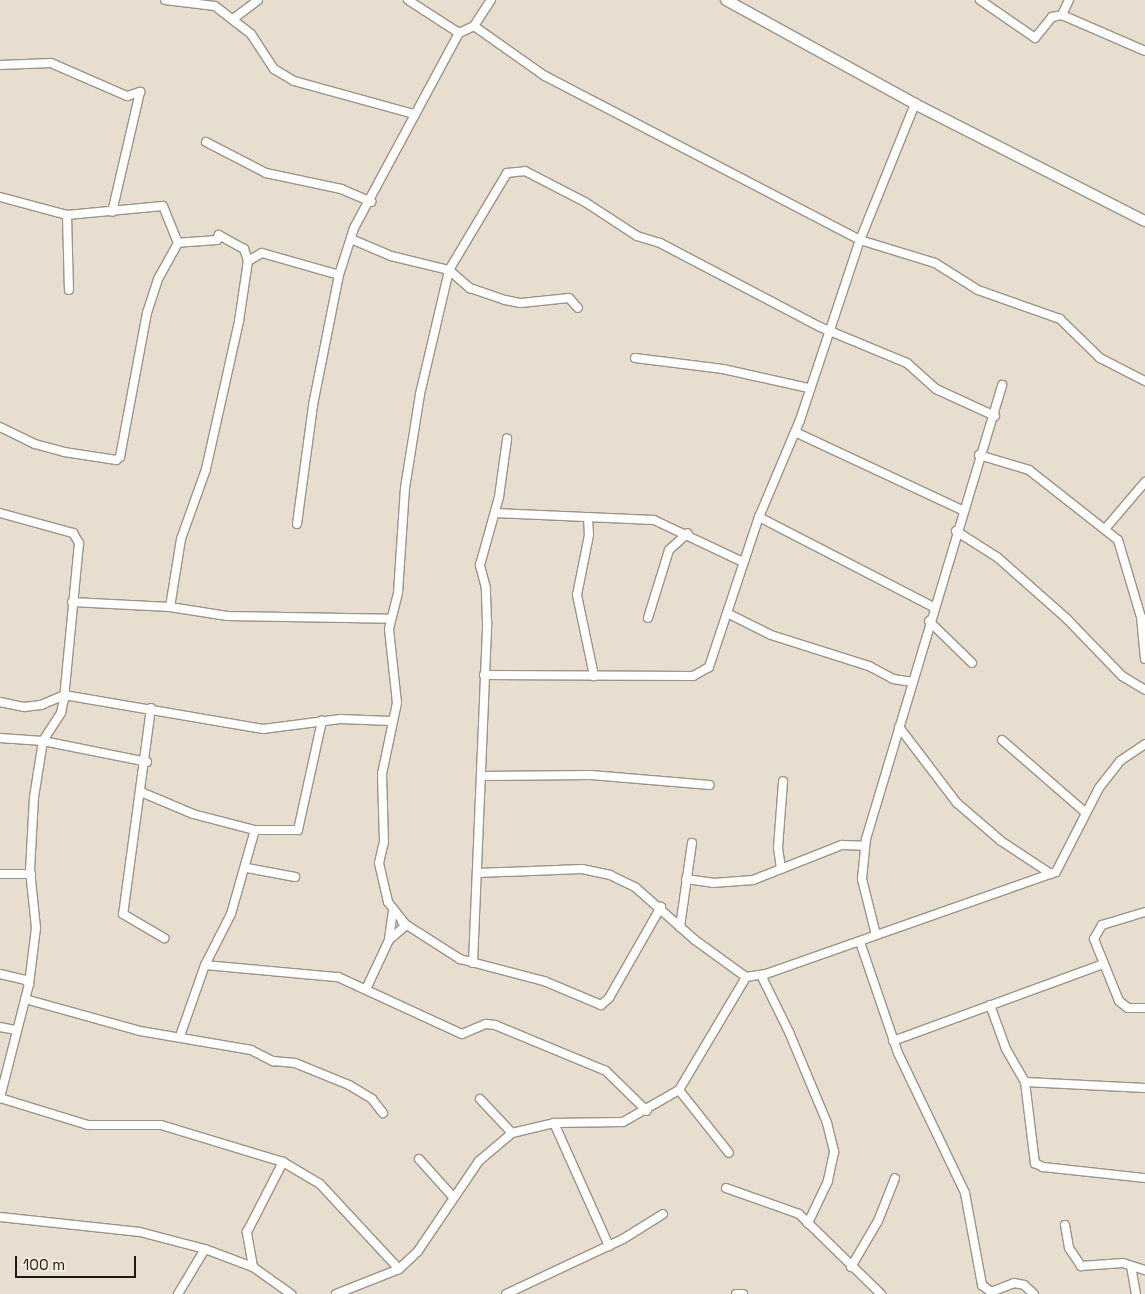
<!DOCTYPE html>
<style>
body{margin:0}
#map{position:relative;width:1145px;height:1294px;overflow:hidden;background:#e8decf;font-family:"Space Grotesk",sans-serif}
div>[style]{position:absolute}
.roads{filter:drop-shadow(1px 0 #9d9385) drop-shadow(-1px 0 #9d9385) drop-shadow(0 1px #9d9385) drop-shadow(0 -1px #9d9385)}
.minor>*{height:8px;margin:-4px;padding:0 4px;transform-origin:4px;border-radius:4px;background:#fff}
.tertiary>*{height:10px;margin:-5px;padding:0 5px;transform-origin:5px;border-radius:5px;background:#fff}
span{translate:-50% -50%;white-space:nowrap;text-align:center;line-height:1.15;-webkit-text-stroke:4px #f5ebdc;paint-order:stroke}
.scale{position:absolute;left:15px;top:1256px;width:121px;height:22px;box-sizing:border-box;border:2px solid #1d1a15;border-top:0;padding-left:6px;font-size:15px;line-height:18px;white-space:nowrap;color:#1d1a15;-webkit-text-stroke:4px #f5ebdc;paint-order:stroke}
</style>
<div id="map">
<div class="roads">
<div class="minor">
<i style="left:165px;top:0;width:50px;rotate:6.8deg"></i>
<i style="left:215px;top:6px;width:46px;rotate:37.9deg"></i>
<i style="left:251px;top:34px;width:42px;rotate:56.7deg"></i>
<i style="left:274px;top:69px;width:23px;rotate:31deg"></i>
<i style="left:294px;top:81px;width:124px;rotate:15.4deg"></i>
<i style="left:408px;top:0;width:61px;rotate:32.9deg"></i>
<i style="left:980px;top:0;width:67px;rotate:34.6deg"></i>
<i style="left:1035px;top:38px;width:27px;rotate:-51deg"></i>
<i style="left:1052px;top:17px;width:10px;rotate:-11deg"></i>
<i style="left:1062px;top:15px;width:90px;rotate:23.4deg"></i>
<i style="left:1062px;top:15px;width:17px;rotate:-65deg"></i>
<i style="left:233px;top:19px;width:31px;rotate:-37deg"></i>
<i style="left:474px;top:26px;width:87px;rotate:35.2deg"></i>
<i style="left:545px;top:76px;width:355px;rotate:27.5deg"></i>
<i style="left:860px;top:240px;width:78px;rotate:17deg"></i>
<i style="left:935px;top:263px;width:51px;rotate:32.1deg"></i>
<i style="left:978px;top:290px;width:87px;rotate:19.5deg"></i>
<i style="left:1060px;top:319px;width:56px;rotate:44.3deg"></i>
<i style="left:1100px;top:358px;width:51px;rotate:27.1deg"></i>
<i style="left:0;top:65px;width:51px;rotate:-2.2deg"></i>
<i style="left:51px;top:63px;width:83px;rotate:23.5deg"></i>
<i style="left:127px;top:96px;width:14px;rotate:-17deg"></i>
<i style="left:140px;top:92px;width:123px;rotate:103.1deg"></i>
<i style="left:206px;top:142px;width:68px;rotate:27.3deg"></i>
<i style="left:266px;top:173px;width:77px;rotate:12deg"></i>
<i style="left:341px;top:189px;width:33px;rotate:23deg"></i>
<i style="left:0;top:197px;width:69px;rotate:15deg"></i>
<i style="left:67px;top:215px;width:96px;rotate:-5.4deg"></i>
<i style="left:163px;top:206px;width:40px;rotate:68deg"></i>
<i style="left:67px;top:215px;width:75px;rotate:88.5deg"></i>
<i style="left:351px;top:239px;width:43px;rotate:23deg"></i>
<i style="left:391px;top:256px;width:60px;rotate:13.6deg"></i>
<i style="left:449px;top:270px;width:28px;rotate:41deg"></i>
<i style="left:470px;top:288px;width:37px;rotate:19deg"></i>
<i style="left:505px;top:300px;width:16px;rotate:11deg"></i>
<i style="left:521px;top:303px;width:48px;rotate:-5.9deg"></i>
<i style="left:569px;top:298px;width:13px;rotate:48deg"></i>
<i style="left:248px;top:261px;width:16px;rotate:-30deg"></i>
<i style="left:262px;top:253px;width:80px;rotate:15.9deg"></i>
<i style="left:635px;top:358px;width:89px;rotate:7.1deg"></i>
<i style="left:723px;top:369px;width:88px;rotate:12.5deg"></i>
<i style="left:0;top:427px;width:39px;rotate:26deg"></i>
<i style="left:35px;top:444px;width:30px;rotate:15deg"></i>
<i style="left:64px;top:452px;width:53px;rotate:8.7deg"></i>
<i style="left:116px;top:460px;width:5px;rotate:-37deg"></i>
<i style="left:120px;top:457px;width:147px;rotate:-79.4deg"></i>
<i style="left:147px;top:313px;width:36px;rotate:-72deg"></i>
<i style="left:158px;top:279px;width:41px;rotate:-60.9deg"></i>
<i style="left:795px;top:432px;width:184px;rotate:25deg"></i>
<i style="left:979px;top:455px;width:52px;rotate:16.7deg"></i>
<i style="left:1029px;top:470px;width:113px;rotate:38.2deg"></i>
<i style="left:1118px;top:540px;width:80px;rotate:73.4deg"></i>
<i style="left:1141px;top:617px;width:42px;rotate:84.6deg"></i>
<i style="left:0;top:513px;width:76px;rotate:15.3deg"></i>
<i style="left:73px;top:533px;width:12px;rotate:59deg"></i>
<i style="left:79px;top:543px;width:157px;rotate:95.5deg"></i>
<i style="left:64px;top:699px;width:14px;rotate:102deg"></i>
<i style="left:61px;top:713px;width:33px;rotate:123deg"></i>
<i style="left:43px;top:741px;width:57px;rotate:99.1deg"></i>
<i style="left:34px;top:797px;width:73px;rotate:93.1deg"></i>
<i style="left:30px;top:870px;width:58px;rotate:84.1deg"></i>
<i style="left:36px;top:928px;width:56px;rotate:97.1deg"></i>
<i style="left:29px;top:984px;width:118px;rotate:104.3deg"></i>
<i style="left:495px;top:513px;width:159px;rotate:2.5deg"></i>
<i style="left:654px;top:520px;width:98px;rotate:25.3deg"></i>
<i style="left:588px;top:517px;width:18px;rotate:87deg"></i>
<i style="left:589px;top:535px;width:61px;rotate:101.3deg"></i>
<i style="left:577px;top:595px;width:83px;rotate:78.1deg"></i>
<i style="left:759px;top:517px;width:196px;rotate:27.3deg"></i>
<i style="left:297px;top:524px;width:120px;rotate:-82.3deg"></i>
<i style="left:313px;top:405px;width:133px;rotate:-78.7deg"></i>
<i style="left:339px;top:275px;width:49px;rotate:-72.3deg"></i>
<i style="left:354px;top:228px;width:221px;rotate:-61.7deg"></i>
<i style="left:459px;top:33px;width:17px;rotate:-25deg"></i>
<i style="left:474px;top:26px;width:31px;rotate:-57deg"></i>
<i style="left:1105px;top:529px;width:62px;rotate:-49.6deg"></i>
<i style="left:956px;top:531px;width:49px;rotate:32.4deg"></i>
<i style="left:997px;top:557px;width:94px;rotate:41.5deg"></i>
<i style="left:1067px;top:619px;width:79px;rotate:46deg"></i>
<i style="left:1122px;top:676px;width:27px;rotate:31deg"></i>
<i style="left:72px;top:602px;width:98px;rotate:2.9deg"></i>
<i style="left:170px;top:607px;width:58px;rotate:9deg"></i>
<i style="left:227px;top:616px;width:164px;rotate:1deg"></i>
<i style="left:170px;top:607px;width:69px;rotate:-80.8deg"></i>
<i style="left:181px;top:539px;width:74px;rotate:-70.3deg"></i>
<i style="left:206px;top:469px;width:152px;rotate:-77.4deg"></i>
<i style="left:239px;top:321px;width:61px;rotate:-81.5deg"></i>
<i style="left:248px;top:261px;width:13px;rotate:-108deg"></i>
<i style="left:244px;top:249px;width:29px;rotate:-151deg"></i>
<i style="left:219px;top:235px;width:5px;rotate:112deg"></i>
<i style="left:217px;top:240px;width:39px;rotate:176deg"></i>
<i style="left:727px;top:613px;width:49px;rotate:26.6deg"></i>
<i style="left:771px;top:635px;width:103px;rotate:17.6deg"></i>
<i style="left:869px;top:666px;width:27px;rotate:28deg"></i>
<i style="left:893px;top:679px;width:18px;rotate:9deg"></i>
<i style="left:648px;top:618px;width:71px;rotate:-72.8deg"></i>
<i style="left:669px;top:550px;width:25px;rotate:-42deg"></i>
<i style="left:929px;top:621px;width:60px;rotate:44.3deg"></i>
<i style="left:484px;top:675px;width:209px;rotate:0.3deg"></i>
<i style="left:693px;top:676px;width:18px;rotate:-29deg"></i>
<i style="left:709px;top:667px;width:158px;rotate:-71.6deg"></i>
<i style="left:759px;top:517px;width:105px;rotate:-67.1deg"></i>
<i style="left:800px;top:420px;width:190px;rotate:-71.6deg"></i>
<i style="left:860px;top:240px;width:147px;rotate:-68deg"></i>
<i style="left:0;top:702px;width:25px;rotate:12deg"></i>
<i style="left:24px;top:707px;width:17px;rotate:-7deg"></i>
<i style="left:41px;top:705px;width:25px;rotate:-23deg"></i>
<i style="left:64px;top:695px;width:202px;rotate:9.7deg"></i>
<i style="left:263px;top:729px;width:78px;rotate:-7.4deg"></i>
<i style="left:340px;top:719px;width:51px;rotate:2.2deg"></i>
<i style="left:151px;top:708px;width:208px;rotate:97.7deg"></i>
<i style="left:123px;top:914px;width:48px;rotate:30.3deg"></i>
<i style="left:899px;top:727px;width:96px;rotate:52.7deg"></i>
<i style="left:957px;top:803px;width:58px;rotate:40.8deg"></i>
<i style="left:1001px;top:841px;width:60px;rotate:33.4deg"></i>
<i style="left:0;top:738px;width:43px;rotate:4deg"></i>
<i style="left:43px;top:741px;width:106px;rotate:11.4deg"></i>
<i style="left:1002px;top:740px;width:111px;rotate:41deg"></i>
<i style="left:482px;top:776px;width:109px;rotate:-0.5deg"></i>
<i style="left:591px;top:775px;width:119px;rotate:4.8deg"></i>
<i style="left:141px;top:792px;width:56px;rotate:22.9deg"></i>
<i style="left:193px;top:814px;width:64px;rotate:14.5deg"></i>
<i style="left:247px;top:868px;width:49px;rotate:10.6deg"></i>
<i style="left:781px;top:869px;width:21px;rotate:-98deg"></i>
<i style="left:778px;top:848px;width:67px;rotate:-85.7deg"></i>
<i style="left:478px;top:873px;width:104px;rotate:-2.2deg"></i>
<i style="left:582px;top:869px;width:29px;rotate:12deg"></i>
<i style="left:610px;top:875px;width:28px;rotate:26deg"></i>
<i style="left:635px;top:887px;width:80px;rotate:41.5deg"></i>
<i style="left:695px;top:940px;width:63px;rotate:36deg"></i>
<i style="left:0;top:874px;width:31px"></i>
<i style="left:686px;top:879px;width:27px;rotate:8deg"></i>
<i style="left:713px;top:883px;width:40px;rotate:-4.3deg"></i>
<i style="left:753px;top:880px;width:96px;rotate:-21.5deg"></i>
<i style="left:842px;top:845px;width:23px;rotate:2deg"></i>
<i style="left:1145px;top:912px;width:45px;rotate:163.2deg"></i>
<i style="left:1102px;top:925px;width:16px;rotate:120deg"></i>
<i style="left:1094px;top:939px;width:67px;rotate:68deg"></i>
<i style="left:1119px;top:1001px;width:11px;rotate:38deg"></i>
<i style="left:1128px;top:1008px;width:17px"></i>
<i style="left:402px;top:922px;width:69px;rotate:32.5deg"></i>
<i style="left:460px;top:959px;width:87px;rotate:14.7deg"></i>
<i style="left:544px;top:981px;width:62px;rotate:22.8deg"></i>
<i style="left:601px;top:1005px;width:11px;rotate:-41deg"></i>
<i style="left:609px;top:998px;width:105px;rotate:-60.3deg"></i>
<i style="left:406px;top:925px;width:29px;rotate:-128deg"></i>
<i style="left:388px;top:902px;width:40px;rotate:-103deg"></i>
<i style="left:379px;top:863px;width:22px;rotate:-77deg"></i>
<i style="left:384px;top:842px;width:68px;rotate:-91.7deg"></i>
<i style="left:382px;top:774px;width:73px;rotate:-78.1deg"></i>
<i style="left:397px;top:703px;width:74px;rotate:-96.2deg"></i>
<i style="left:389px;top:629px;width:37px;rotate:-76deg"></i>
<i style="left:398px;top:593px;width:105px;rotate:-86.2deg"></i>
<i style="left:405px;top:488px;width:95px;rotate:-80.9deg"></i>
<i style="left:420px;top:394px;width:127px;rotate:-76.8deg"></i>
<i style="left:449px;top:270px;width:113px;rotate:-59.1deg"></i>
<i style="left:507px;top:173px;width:18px;rotate:-6deg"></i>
<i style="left:525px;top:171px;width:68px;rotate:27.3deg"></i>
<i style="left:585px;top:202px;width:62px;rotate:33.2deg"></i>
<i style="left:637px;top:236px;width:24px;rotate:17deg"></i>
<i style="left:660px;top:243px;width:181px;rotate:27.7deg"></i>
<i style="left:820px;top:327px;width:94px;rotate:22.5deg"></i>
<i style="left:907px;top:363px;width:39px;rotate:42deg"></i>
<i style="left:936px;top:389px;width:65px;rotate:24.6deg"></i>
<i style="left:680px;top:927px;width:85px;rotate:-81.9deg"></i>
<i style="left:876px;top:935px;width:58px;rotate:-104deg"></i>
<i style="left:862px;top:879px;width:40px;rotate:-84.3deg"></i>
<i style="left:866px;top:839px;width:474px;rotate:-73.3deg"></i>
<i style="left:389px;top:939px;width:28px;rotate:-82deg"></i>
<i style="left:860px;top:942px;width:117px;rotate:71.1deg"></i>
<i style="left:898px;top:1053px;width:155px;rotate:64.4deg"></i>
<i style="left:965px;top:1193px;width:94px;rotate:79.5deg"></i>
<i style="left:982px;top:1285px;width:11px;rotate:38deg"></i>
<i style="left:991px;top:1292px;width:25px;rotate:-21deg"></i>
<i style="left:1014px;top:1283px;width:10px;rotate:11deg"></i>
<i style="left:1024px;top:1285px;width:13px;rotate:42deg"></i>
<i style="left:473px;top:963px;width:341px;rotate:-87.6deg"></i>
<i style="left:487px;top:622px;width:34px;rotate:-92deg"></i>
<i style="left:486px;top:588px;width:24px;rotate:-105deg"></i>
<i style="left:480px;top:565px;width:71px;rotate:-74.4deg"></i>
<i style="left:499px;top:497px;width:59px;rotate:-82.1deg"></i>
<i style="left:205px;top:965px;width:134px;rotate:5.2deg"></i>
<i style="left:338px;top:977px;width:136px;rotate:24.7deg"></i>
<i style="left:462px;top:1034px;width:26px;rotate:-23deg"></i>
<i style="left:486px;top:1024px;width:9px;rotate:6deg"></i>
<i style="left:495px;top:1025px;width:120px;rotate:22.5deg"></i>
<i style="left:606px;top:1071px;width:57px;rotate:44.3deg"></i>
<i style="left:0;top:974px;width:26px;rotate:13deg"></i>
<i style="left:25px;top:980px;width:6px;rotate:45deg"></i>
<i style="left:761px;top:975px;width:64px;rotate:63.8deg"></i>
<i style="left:789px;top:1032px;width:99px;rotate:67.3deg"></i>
<i style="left:827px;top:1123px;width:30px;rotate:76deg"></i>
<i style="left:834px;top:1152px;width:30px;rotate:102deg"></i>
<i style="left:828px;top:1181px;width:47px;rotate:115.5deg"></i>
<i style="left:367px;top:987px;width:52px;rotate:-64.9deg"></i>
<i style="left:389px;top:940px;width:23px;rotate:-41deg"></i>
<i style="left:25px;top:999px;width:119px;rotate:15.5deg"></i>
<i style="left:140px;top:1031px;width:113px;rotate:9.7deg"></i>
<i style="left:251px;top:1050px;width:25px;rotate:27deg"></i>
<i style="left:273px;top:1061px;width:22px;rotate:5deg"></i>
<i style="left:295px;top:1063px;width:58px;rotate:22.2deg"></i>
<i style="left:349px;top:1085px;width:27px;rotate:31deg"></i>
<i style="left:372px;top:1099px;width:18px;rotate:52deg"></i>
<i style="left:990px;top:1005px;width:47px;rotate:70deg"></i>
<i style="left:1006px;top:1049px;width:38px;rotate:60deg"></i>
<i style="left:1025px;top:1082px;width:82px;rotate:83deg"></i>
<i style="left:1035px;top:1163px;width:9px;rotate:27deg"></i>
<i style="left:1043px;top:1167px;width:103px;rotate:6.2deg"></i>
<i style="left:0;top:1027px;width:15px;rotate:11deg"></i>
<i style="left:180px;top:1036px;width:75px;rotate:-70.6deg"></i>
<i style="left:205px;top:965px;width:57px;rotate:-63deg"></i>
<i style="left:231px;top:914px;width:87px;rotate:-74.1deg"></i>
<i style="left:255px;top:830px;width:43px"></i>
<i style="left:298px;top:830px;width:112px;rotate:-77.6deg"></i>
<i style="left:893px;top:1041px;width:224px;rotate:-20.1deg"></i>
<i style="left:1025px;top:1082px;width:120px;rotate:2.9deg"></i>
<i style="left:679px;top:1090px;width:80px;rotate:51.6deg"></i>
<i style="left:0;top:1098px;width:92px;rotate:17.1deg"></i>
<i style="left:88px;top:1125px;width:73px"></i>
<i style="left:161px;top:1125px;width:127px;rotate:16.9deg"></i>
<i style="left:283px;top:1162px;width:43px;rotate:30.7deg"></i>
<i style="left:320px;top:1184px;width:116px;rotate:47.1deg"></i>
<i style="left:480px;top:1099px;width:47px;rotate:46.7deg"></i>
<i style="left:554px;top:1123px;width:135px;rotate:65.9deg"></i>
<i style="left:419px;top:1159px;width:52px;rotate:48.1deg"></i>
<i style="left:726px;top:1188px;width:77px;rotate:19.6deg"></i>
<i style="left:799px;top:1214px;width:115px;rotate:44.3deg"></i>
<i style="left:0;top:1217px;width:141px;rotate:6.1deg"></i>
<i style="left:140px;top:1232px;width:67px;rotate:14.7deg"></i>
<i style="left:205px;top:1249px;width:51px;rotate:20.6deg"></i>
<i style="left:253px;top:1267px;width:47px;rotate:35.4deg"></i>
<i style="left:1065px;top:1225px;width:23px;rotate:80deg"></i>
<i style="left:1069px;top:1248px;width:22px;rotate:56deg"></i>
<i style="left:1081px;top:1266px;width:42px;rotate:-4.1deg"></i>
<i style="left:1123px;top:1263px;width:23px;rotate:18deg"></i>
<i style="left:1131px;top:1266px;width:28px;rotate:80deg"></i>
<i style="left:253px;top:1267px;width:36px;rotate:-100deg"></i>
<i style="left:247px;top:1232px;width:79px;rotate:-62.8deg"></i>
<i style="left:851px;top:1267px;width:53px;rotate:-59.6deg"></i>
<i style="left:878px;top:1221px;width:46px;rotate:-68.4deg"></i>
<i style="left:178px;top:1294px;width:52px;rotate:-59deg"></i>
<i style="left:336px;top:1294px;width:68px;rotate:-21.6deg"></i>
<i style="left:399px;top:1269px;width:26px;rotate:-43deg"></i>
<i style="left:418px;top:1251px;width:109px;rotate:-55.9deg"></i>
<i style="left:479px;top:1161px;width:43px;rotate:-40.3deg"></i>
<i style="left:512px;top:1133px;width:43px;rotate:-13.4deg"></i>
<i style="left:554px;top:1123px;width:69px;rotate:-0.8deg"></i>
<i style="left:623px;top:1122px;width:64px;rotate:-29.7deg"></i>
<i style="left:679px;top:1090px;width:131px;rotate:-59.3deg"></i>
<i style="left:746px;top:977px;width:20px;rotate:-9deg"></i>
<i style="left:766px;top:974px;width:307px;rotate:-19.4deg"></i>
<i style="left:1056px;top:872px;width:94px;rotate:-62.9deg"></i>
<i style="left:1099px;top:788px;width:34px;rotate:-52deg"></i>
<i style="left:1120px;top:761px;width:30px;rotate:-34deg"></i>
<i style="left:506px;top:1294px;width:129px;rotate:-25.2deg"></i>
<i style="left:623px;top:1239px;width:47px;rotate:-32deg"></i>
<i style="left:736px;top:1294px;width:7px"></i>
</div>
<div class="tertiary">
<i style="left:726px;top:0;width:216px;rotate:28.8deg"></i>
<i style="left:915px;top:104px;width:258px;rotate:27deg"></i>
</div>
</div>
<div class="scale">100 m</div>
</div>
